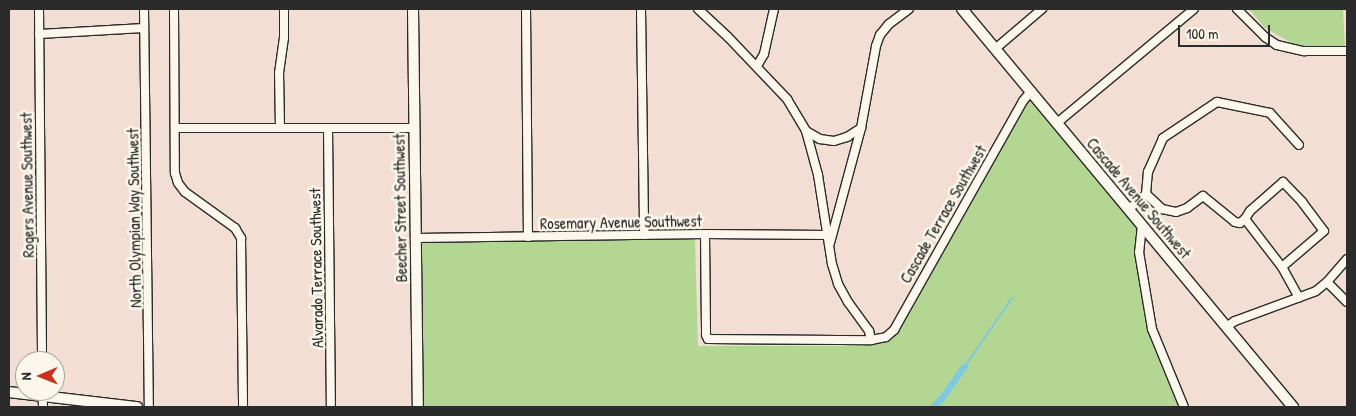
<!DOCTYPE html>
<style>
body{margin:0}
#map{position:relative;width:1356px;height:416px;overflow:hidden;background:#f2ded3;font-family:"Patrick Hand",sans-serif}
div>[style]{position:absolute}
.green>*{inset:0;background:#b3d792}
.water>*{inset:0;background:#7ec9de}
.stream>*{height:2px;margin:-1px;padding:0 1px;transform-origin:1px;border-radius:1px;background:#7ec9de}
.roads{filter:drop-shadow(1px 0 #2b2b2b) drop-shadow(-1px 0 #2b2b2b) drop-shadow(0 1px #2b2b2b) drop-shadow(0 -1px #2b2b2b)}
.street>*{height:8px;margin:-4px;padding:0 4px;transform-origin:4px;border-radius:4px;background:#fbf7ec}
.secondary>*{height:10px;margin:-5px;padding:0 5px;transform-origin:5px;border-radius:5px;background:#fbf7ec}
span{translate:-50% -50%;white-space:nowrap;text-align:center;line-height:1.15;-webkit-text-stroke:5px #fbf7ec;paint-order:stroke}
.street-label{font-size:16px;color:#2b2b2b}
.frame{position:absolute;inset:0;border:10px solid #2b2b2b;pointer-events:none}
.north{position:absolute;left:15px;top:351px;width:50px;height:50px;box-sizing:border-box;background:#fbf7ec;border:1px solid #a8a59f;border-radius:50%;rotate:269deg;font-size:14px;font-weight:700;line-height:20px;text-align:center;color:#2b2b2b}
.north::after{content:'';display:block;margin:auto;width:18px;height:22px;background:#c8321e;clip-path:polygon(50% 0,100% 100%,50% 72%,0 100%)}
.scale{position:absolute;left:1178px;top:25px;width:92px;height:22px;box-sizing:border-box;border:2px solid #2b2b2b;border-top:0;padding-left:6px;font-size:15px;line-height:18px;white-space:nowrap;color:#2b2b2b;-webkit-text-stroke:4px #fbf7ec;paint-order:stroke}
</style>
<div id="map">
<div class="green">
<i style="clip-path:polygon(1249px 9px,1343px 9px,1345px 46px,1299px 47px,1265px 28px)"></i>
<i style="clip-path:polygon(1029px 88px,1145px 231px,1142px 252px,1150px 327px,1185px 407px,423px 407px,418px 240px,695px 238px,698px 346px,867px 346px,896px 328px)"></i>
</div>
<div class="water">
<i style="clip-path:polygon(962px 364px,969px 366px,945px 400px,938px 407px,929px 407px,943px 392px)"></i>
</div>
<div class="stream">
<i style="left:965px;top:366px;width:83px;rotate:-55.3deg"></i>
</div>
<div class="roads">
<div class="street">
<i style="left:39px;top:9px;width:352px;rotate:89.5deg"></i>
<i style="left:144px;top:9px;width:398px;rotate:89.3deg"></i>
<i style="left:174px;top:9px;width:164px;rotate:89.7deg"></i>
<i style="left:175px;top:173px;width:10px;rotate:73deg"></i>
<i style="left:178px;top:183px;width:11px;rotate:52deg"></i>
<i style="left:185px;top:192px;width:62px;rotate:35.8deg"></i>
<i style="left:235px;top:228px;width:12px;rotate:59deg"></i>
<i style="left:241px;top:238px;width:169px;rotate:89.3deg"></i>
<i style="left:526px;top:9px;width:228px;rotate:89.5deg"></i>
<i style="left:641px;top:9px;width:226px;rotate:89.2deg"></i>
<i style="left:698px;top:9px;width:41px;rotate:43deg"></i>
<i style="left:728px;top:37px;width:86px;rotate:46.4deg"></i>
<i style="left:787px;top:99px;width:37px;rotate:59deg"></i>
<i style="left:806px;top:131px;width:46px;rotate:74.7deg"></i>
<i style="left:818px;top:175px;width:90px;rotate:81.1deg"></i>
<i style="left:832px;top:264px;width:21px;rotate:73deg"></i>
<i style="left:838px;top:284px;width:21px;rotate:61deg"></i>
<i style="left:848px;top:302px;width:36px;rotate:54deg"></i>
<i style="left:869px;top:331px;width:9px;rotate:77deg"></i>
<i style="left:1237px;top:9px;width:40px;rotate:45deg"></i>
<i style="left:1265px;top:37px;width:14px;rotate:34deg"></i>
<i style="left:1277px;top:45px;width:28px;rotate:13deg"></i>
<i style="left:1304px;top:51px;width:43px"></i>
<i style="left:39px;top:34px;width:105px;rotate:-3.3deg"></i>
<i style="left:995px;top:49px;width:62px;rotate:-40.4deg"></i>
<i style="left:757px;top:66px;width:14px;rotate:-60deg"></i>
<i style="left:764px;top:54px;width:46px;rotate:-77.5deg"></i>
<i style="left:1057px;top:123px;width:178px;rotate:-39.8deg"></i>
<i style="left:175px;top:128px;width:239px"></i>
<i style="left:280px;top:128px;width:55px;rotate:-91deg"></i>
<i style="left:279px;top:73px;width:35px;rotate:-82deg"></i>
<i style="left:284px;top:38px;width:29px;rotate:-90deg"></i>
<i style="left:328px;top:128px;width:279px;rotate:89.4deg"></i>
<i style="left:806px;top:131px;width:16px;rotate:30deg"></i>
<i style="left:820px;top:139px;width:14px;rotate:8deg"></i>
<i style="left:834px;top:141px;width:14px;rotate:-17deg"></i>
<i style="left:847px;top:137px;width:17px;rotate:-33deg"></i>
<i style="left:1146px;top:194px;width:22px;rotate:43deg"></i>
<i style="left:1162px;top:209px;width:14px;rotate:12deg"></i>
<i style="left:1176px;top:212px;width:12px;rotate:-20deg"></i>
<i style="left:1187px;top:208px;width:20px;rotate:-37deg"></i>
<i style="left:1203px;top:196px;width:41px;rotate:39.1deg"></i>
<i style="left:1235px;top:222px;width:5px;rotate:11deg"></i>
<i style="left:1240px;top:223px;width:6px;rotate:-39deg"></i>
<i style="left:1245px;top:219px;width:61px;rotate:52.4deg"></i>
<i style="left:1282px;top:267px;width:35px;rotate:61deg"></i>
<i style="left:1129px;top:209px;width:23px;rotate:-41deg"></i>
<i style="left:1146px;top:194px;width:22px;rotate:-85deg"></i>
<i style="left:1148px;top:172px;width:37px;rotate:-66deg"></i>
<i style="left:1163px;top:138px;width:65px;rotate:-33.7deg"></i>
<i style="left:1217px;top:102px;width:54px;rotate:11.7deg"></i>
<i style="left:1270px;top:113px;width:43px;rotate:47.8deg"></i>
<i style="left:1245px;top:219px;width:9px;rotate:-58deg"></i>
<i style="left:1250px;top:211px;width:44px;rotate:-41.3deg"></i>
<i style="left:1283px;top:182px;width:28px;rotate:46deg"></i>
<i style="left:1302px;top:202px;width:36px;rotate:53deg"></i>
<i style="left:1324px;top:231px;width:55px;rotate:139.4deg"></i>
<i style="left:1142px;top:225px;width:27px;rotate:96deg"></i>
<i style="left:1139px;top:252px;width:78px;rotate:80.4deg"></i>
<i style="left:1152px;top:329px;width:84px;rotate:67.7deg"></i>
<i style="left:705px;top:234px;width:101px;rotate:89.4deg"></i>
<i style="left:706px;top:335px;width:4px;rotate:63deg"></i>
<i style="left:708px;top:339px;width:163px;rotate:0.4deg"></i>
<i style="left:871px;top:340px;width:15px;rotate:-11deg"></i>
<i style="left:886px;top:337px;width:11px;rotate:-41deg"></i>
<i style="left:894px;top:330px;width:263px;rotate:-60.6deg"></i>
<i style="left:1023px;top:101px;width:13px;rotate:-51deg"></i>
<i style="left:416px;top:238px;width:289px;rotate:-0.8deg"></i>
<i style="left:705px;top:234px;width:123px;rotate:0.5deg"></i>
<i style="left:830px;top:243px;width:119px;rotate:-74.9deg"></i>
<i style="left:861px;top:128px;width:83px;rotate:-79.6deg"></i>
<i style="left:876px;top:46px;width:12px;rotate:-70deg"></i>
<i style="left:880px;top:35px;width:14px;rotate:-51deg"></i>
<i style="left:889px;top:24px;width:25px;rotate:-37deg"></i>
<i style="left:1327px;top:282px;width:28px;rotate:45deg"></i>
<i style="left:1226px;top:327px;width:11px;rotate:-34deg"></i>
<i style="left:1235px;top:321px;width:86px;rotate:-20.3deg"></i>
<i style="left:1316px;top:291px;width:14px;rotate:-39deg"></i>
<i style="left:1327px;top:282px;width:30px;rotate:-49deg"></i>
<i style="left:42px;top:391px;width:16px;rotate:86deg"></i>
</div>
<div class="secondary">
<i style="left:413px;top:9px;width:398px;rotate:89.3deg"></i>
<i style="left:962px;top:9px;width:518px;rotate:50.25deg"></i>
<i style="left:9px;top:392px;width:129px;rotate:6.7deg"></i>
</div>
</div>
<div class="street-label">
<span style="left:27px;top:185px;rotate:-91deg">Rogers Avenue Southwest</span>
<span style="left:1139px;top:198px;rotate:50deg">Cascade Avenue Southwest</span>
<span style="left:400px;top:208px;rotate:-91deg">Beecher Street Southwest</span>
<span style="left:943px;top:214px;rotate:-60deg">Cascade Terrace Southwest</span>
<span style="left:134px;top:218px;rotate:-91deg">North Olympian Way Southwest</span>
<span style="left:621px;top:222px;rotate:-1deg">Rosemary Avenue Southwest</span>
<span style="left:316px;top:268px;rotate:-91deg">Alvarado Terrace Southwest</span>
</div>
<div class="frame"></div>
<div class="north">N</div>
<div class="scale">100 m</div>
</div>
